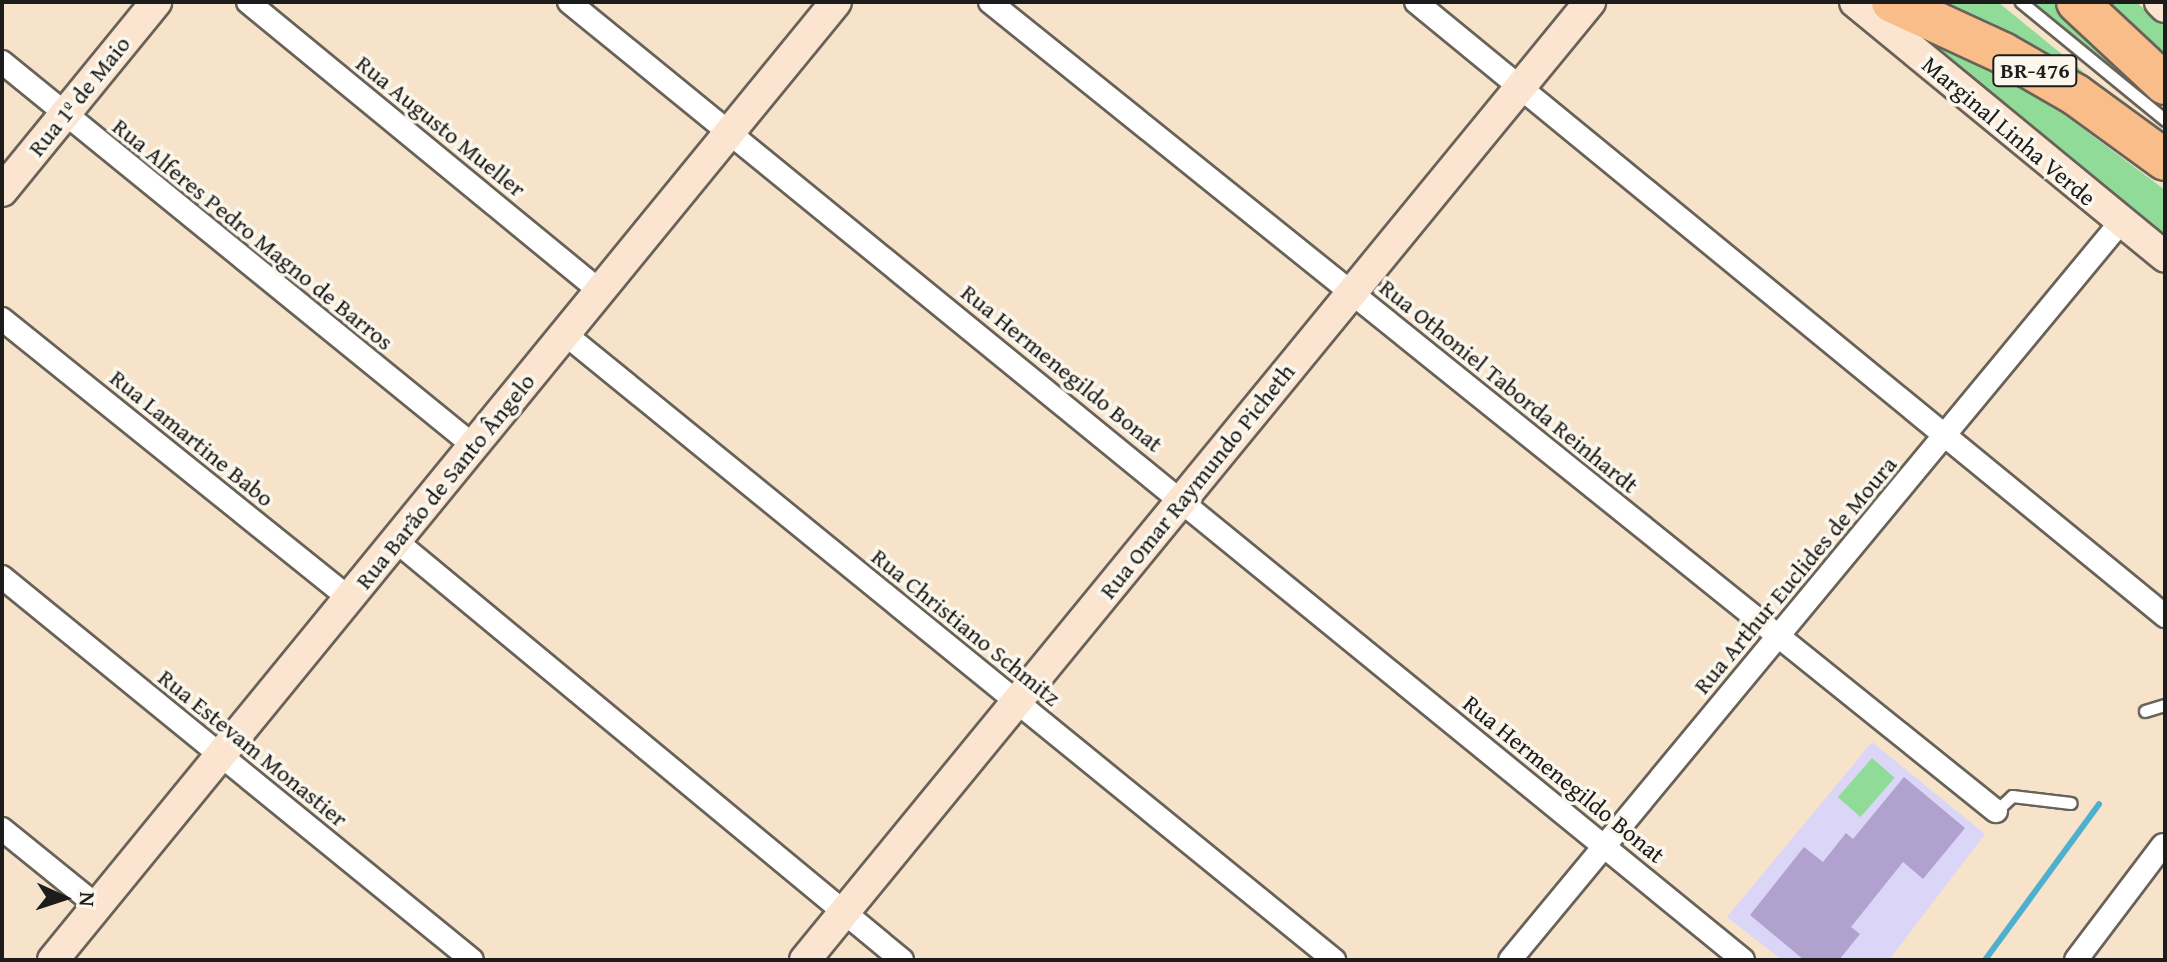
<!DOCTYPE html>
<meta charset="utf-8">
<style>
body{margin:0}
#map{position:relative;width:2167px;height:962px;overflow:hidden;background:#f6e3ca;font-family:"Gentium Book Plus",serif}
div>[style]{position:absolute}
.built>*{inset:0;background:#dbd6f7}
.green>*{inset:0;background:#90db97;transform-origin:0 0}
.stream>*{height:6px;margin:-3px;padding:0 3px;transform-origin:3px;border-radius:3px;background:#4fafce}
.building>*{inset:0;background:#b0a1cf}
.roads{filter:drop-shadow(2px 0 #686259) drop-shadow(-2px 0 #686259) drop-shadow(0 2px #686259) drop-shadow(0 -2px #686259)}
.lane>*{height:11px;margin:-5.5px;padding:0 5.5px;transform-origin:5.5px;border-radius:5.5px;background:#fff}
.street>*{height:22px;margin:-11px;padding:0 11px;transform-origin:11px;border-radius:11px;background:#fff}
.secondary>*{height:30px;margin:-15px;padding:0 15px;transform-origin:15px;border-radius:15px;background:#fce5d0}
.highway>*{height:40px;margin:-20px;padding:0 20px;transform-origin:20px;border-radius:20px;background:#f8bd89}
span{translate:-50% -50%;white-space:nowrap;text-align:center;line-height:1.15;-webkit-text-stroke:7px #fbf7ec;paint-order:stroke}
.shield-label span{padding:2px 6px;background:#fbf7ec;border:2px solid;border-radius:6px;-webkit-text-stroke-width:0}
.shield-label{font-size:22px;color:#1c1c1c;font-weight:700}
.street-label{font-size:24px;color:#1c1c1c}
.frame{position:absolute;inset:0;border:4px solid #1c1c1c;pointer-events:none}
.north{position:absolute;left:24px;top:858px;width:80px;height:80px;-webkit-text-stroke:6px #fbf7ec;paint-order:stroke;rotate:93deg;font-size:22px;font-weight:700;line-height:32px;text-align:center;color:#1c1c1c}
.north::after{content:'';display:block;margin:auto;width:28px;height:36px;background:#1c1c1c;clip-path:polygon(50% 0,100% 100%,50% 72%,0 100%)}
</style>
<div id="map">
<div class="built">
<i style="clip-path:polygon(1872px 742px,1985px 834px,1889px 960px,1782px 960px,1727px 917px)"></i>
</div>
<div class="green">
<i style="clip-path:polygon(1924px 2px,1998px 2px,2114px 97px,2110px 103px)"></i>
<i style="clip-path:polygon(2030px 2px,2057px 2px,2132px 75px,2127px 82px)"></i>
<i style="clip-path:polygon(2099px 2px,2136px 2px,2165px 26px,2165px 67px)"></i>
<i style="clip-path:polygon(1919px 38px,2021px 82px,2165px 190px,2165px 241px)"></i>
<i style="left:1872px;top:758px;width:30px;height:52px;rotate:41deg"></i>
</div>
<div class="stream">
<i style="left:1985px;top:960px;width:193px;rotate:-53.8deg"></i>
</div>
<div class="building">
<i style="clip-path:polygon(1904px 777px,1965px 828px,1923px 879px,1903px 862px,1851px 927px,1860px 934px,1839px 960px,1804px 960px,1750px 915px,1804px 847px,1823px 862px,1846px 833px,1853px 839px)"></i>
</div>
<div class="roads">
<div class="lane">
<i style="left:2021px;top:2px;width:186px;rotate:39.3deg"></i>
<i style="left:2145px;top:711px;width:21px;rotate:-17deg"></i>
<i style="left:1996px;top:811px;width:22px;rotate:-43deg"></i>
<i style="left:2012px;top:796px;width:59px;rotate:6.8deg"></i>
</div>
<div class="street">
<i style="left:248px;top:2px;width:455px;rotate:39.4deg"></i>
<i style="left:569px;top:2px;width:1515px;rotate:39.21deg"></i>
<i style="left:990px;top:2px;width:1291px;rotate:38.81deg"></i>
<i style="left:1416px;top:2px;width:969px;rotate:39.34deg"></i>
<i style="left:2px;top:62px;width:608px;rotate:39.13deg"></i>
<i style="left:2px;top:319px;width:445px;rotate:38.8deg"></i>
<i style="left:565px;top:334px;width:992px;rotate:39.15deg"></i>
<i style="left:396px;top:541px;width:657px;rotate:39.63deg"></i>
<i style="left:2px;top:577px;width:606px;rotate:39.18deg"></i>
<i style="left:2px;top:829px;width:122px;rotate:39deg"></i>
<i style="left:1510px;top:960px;width:957px;rotate:-50.39deg"></i>
<i style="left:2076px;top:960px;width:144px;rotate:-52.9deg"></i>
</div>
<div class="secondary">
<i style="left:1855px;top:2px;width:401px;rotate:39.4deg"></i>
<i style="left:2160px;top:2px;width:7px;rotate:45deg"></i>
<i style="left:2px;top:191px;width:244px;rotate:-50.8deg"></i>
<i style="left:53px;top:960px;width:1237px;rotate:-50.74deg"></i>
<i style="left:805px;top:960px;width:1239px;rotate:-50.67deg"></i>
</div>
<div class="highway">
<i style="left:1892px;top:2px;width:122px;rotate:24.7deg"></i>
<i style="left:2003px;top:53px;width:84px;rotate:29.9deg"></i>
<i style="left:2076px;top:95px;width:110px;rotate:36.1deg"></i>
<i style="left:2077px;top:2px;width:120px;rotate:43deg"></i>
</div>
</div>
<div class="shield-label">
<span style="left:2035px;top:71px">BR-476</span>
</div>
<div class="street-label">
<span style="left:79px;top:96px;rotate:-51deg">Rua 1º de Maio</span>
<span style="left:441px;top:126px;rotate:39deg">Rua Augusto Mueller</span>
<span style="left:2009px;top:131px;rotate:40deg">Marginal Linha Verde</span>
<span style="left:253px;top:234px;rotate:39deg">Rua Alferes Pedro Magno de Barros</span>
<span style="left:1062px;top:368px;rotate:39deg">Rua Hermenegildo Bonat</span>
<span style="left:1509px;top:386px;rotate:39deg">Rua Othoniel Taborda Reinhardt</span>
<span style="left:192px;top:438px;rotate:39deg">Rua Lamartine Babo</span>
<span style="left:445px;top:481px;rotate:-51deg">Rua Barão de Santo Ângelo</span>
<span style="left:1197px;top:481px;rotate:-51deg">Rua Omar Raymundo Picheth</span>
<span style="left:1795px;top:575px;rotate:-50deg">Rua Arthur Euclides de Moura</span>
<span style="left:966px;top:627px;rotate:39deg">Rua Christiano Schmitz</span>
<span style="left:253px;top:748px;rotate:39deg">Rua Estevam Monastier</span>
<span style="left:1564px;top:779px;rotate:39deg">Rua Hermenegildo Bonat</span>
</div>
<div class="frame"></div>
<div class="north">N</div>
</div>
